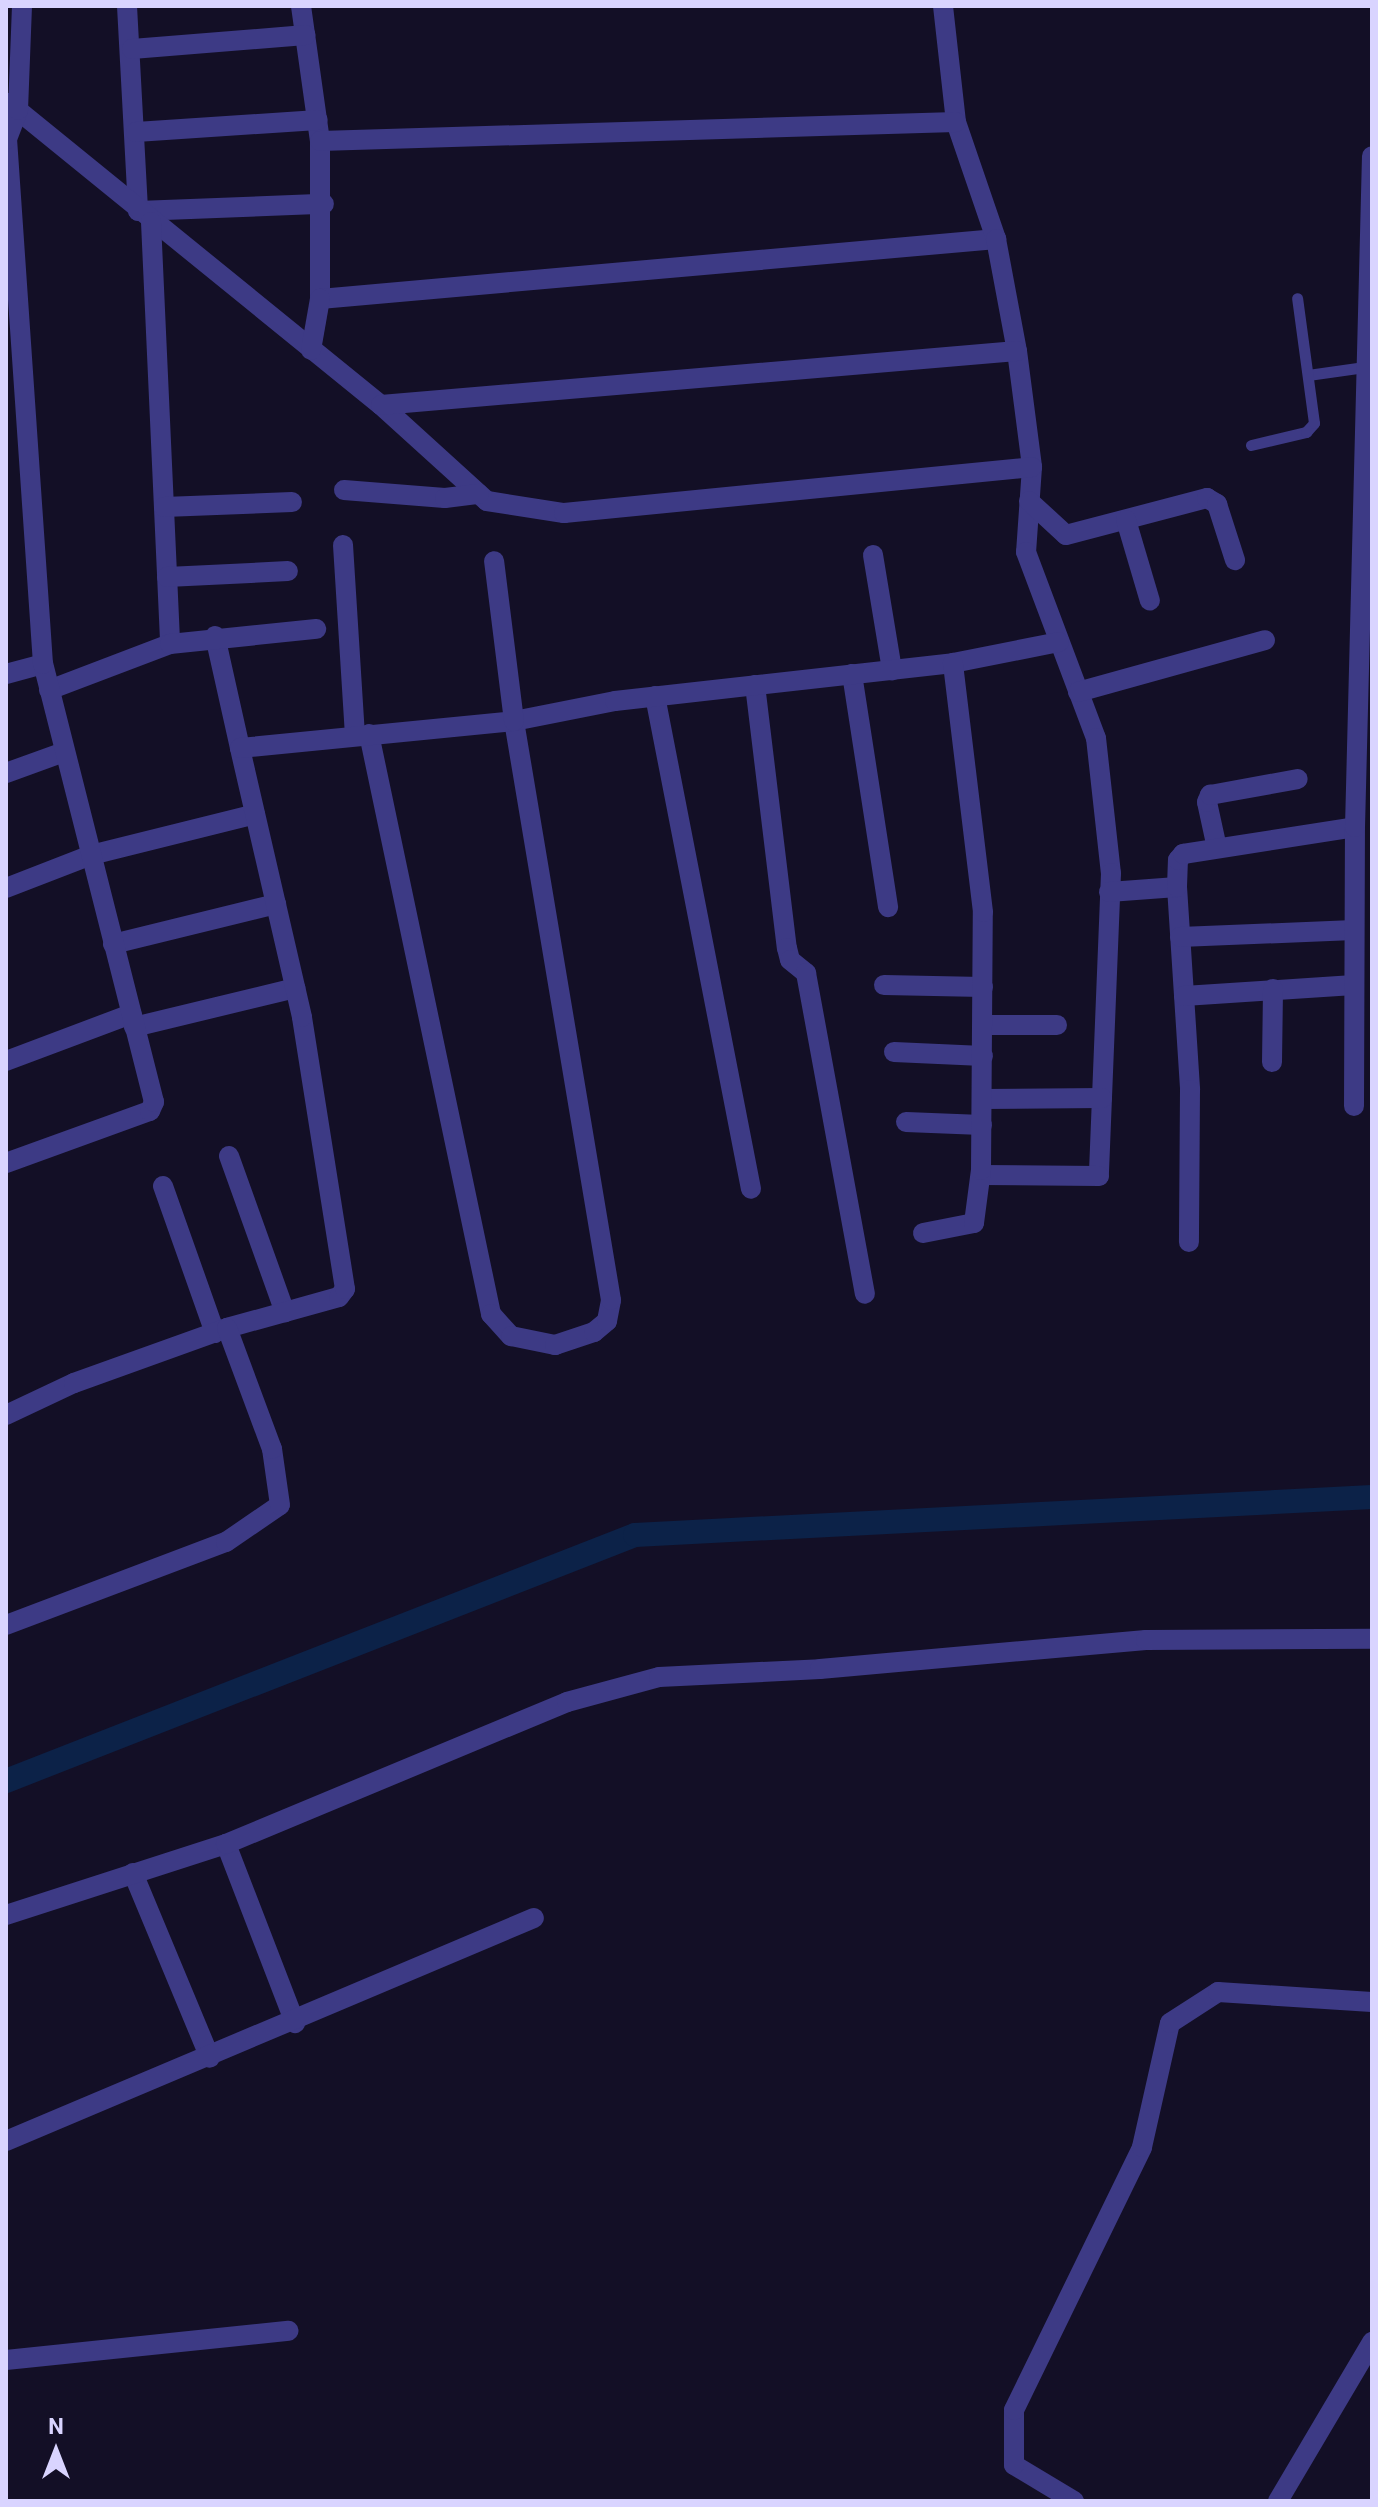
<!DOCTYPE html>
<style>
body{margin:0}
#map{position:relative;width:1378px;height:2507px;overflow:hidden;background:#130f26;font-family:Roboto,sans-serif}
div>[style]{position:absolute}
.canal>*{height:24px;margin:-12px;padding:0 12px;transform-origin:12px;border-radius:12px;background:#0c2248}
.lane>*{height:11px;margin:-5.5px;padding:0 5.5px;transform-origin:5.5px;border-radius:5.5px;background:#3d3a85}
.street>*{height:20px;margin:-10px;padding:0 10px;transform-origin:10px;border-radius:10px;background:#3d3a85}
span{translate:-50% -50%;white-space:nowrap;text-align:center;line-height:1.15;-webkit-text-stroke:7px #130f26;paint-order:stroke}
.frame{position:absolute;inset:0;border:8px solid #d9d4ff;pointer-events:none}
.north{position:absolute;left:16px;top:2411px;width:80px;height:80px;-webkit-text-stroke:6px #130f26;paint-order:stroke;rotate:0deg;font-size:22px;font-weight:700;line-height:32px;text-align:center;color:#d9d4ff}
.north::after{content:'';display:block;margin:auto;width:28px;height:36px;background:#d9d4ff;clip-path:polygon(50% 0,100% 100%,50% 72%,0 100%)}
</style>
<div id="map">
<div class="canal">
<i style="left:6px;top:1781px;width:675px;rotate:-21.36deg"></i>
<i style="left:635px;top:1535px;width:738px;rotate:-2.95deg"></i>
</div>
<div class="lane">
<i style="left:1308px;top:375px;width:57px;rotate:-8.1deg"></i>
<i style="left:1251px;top:445px;width:57px;rotate:-13.3deg"></i>
<i style="left:1306px;top:432px;width:12px;rotate:-48deg"></i>
<i style="left:1314px;top:423px;width:126px;rotate:-97.7deg"></i>
</div>
<div class="street">
<i style="left:127px;top:6px;width:205px;rotate:86.9deg"></i>
<i style="left:138px;top:211px;width:186px;rotate:-2.2deg"></i>
<i style="left:301px;top:6px;width:136px;rotate:82deg"></i>
<i style="left:320px;top:141px;width:158px;rotate:90deg"></i>
<i style="left:320px;top:299px;width:679px;rotate:-5.07deg"></i>
<i style="left:943px;top:6px;width:117px;rotate:83.6deg"></i>
<i style="left:956px;top:122px;width:124px;rotate:71.1deg"></i>
<i style="left:996px;top:239px;width:114px;rotate:79.4deg"></i>
<i style="left:1017px;top:351px;width:117px;rotate:82.6deg"></i>
<i style="left:1032px;top:467px;width:85px;rotate:94deg"></i>
<i style="left:1026px;top:552px;width:199px;rotate:69.4deg"></i>
<i style="left:1096px;top:738px;width:136px;rotate:83.7deg"></i>
<i style="left:1111px;top:873px;width:303px;rotate:92.3deg"></i>
<i style="left:1099px;top:1176px;width:118px;rotate:-179.5deg"></i>
<i style="left:132px;top:49px;width:174px;rotate:-4.6deg"></i>
<i style="left:9px;top:103px;width:479px;rotate:39.1deg"></i>
<i style="left:381px;top:405px;width:143px;rotate:42.2deg"></i>
<i style="left:487px;top:501px;width:78px;rotate:8.9deg"></i>
<i style="left:564px;top:513px;width:470px;rotate:-5.6deg"></i>
<i style="left:136px;top:132px;width:182px;rotate:-3.8deg"></i>
<i style="left:320px;top:141px;width:636px;rotate:-1.71deg"></i>
<i style="left:151px;top:222px;width:422px;rotate:87.4deg"></i>
<i style="left:311px;top:350px;width:52px;rotate:-80deg"></i>
<i style="left:381px;top:405px;width:638px;rotate:-4.85deg"></i>
<i style="left:344px;top:490px;width:101px;rotate:4.5deg"></i>
<i style="left:445px;top:498px;width:34px;rotate:-7deg"></i>
<i style="left:1029px;top:501px;width:50px;rotate:42.6deg"></i>
<i style="left:1066px;top:535px;width:146px;rotate:-14.7deg"></i>
<i style="left:1207px;top:498px;width:12px;rotate:31deg"></i>
<i style="left:1217px;top:504px;width:59px;rotate:72.2deg"></i>
<i style="left:164px;top:507px;width:128px;rotate:-2.2deg"></i>
<i style="left:1126px;top:520px;width:84px;rotate:73.5deg"></i>
<i style="left:343px;top:545px;width:190px;rotate:86.4deg"></i>
<i style="left:873px;top:555px;width:117px;rotate:80.6deg"></i>
<i style="left:167px;top:577px;width:121px;rotate:-2.8deg"></i>
<i style="left:215px;top:636px;width:115px;rotate:77.4deg"></i>
<i style="left:6px;top:674px;width:38px;rotate:-15deg"></i>
<i style="left:852px;top:674px;width:236px;rotate:81.2deg"></i>
<i style="left:755px;top:685px;width:265px;rotate:83.1deg"></i>
<i style="left:787px;top:948px;width:12px;rotate:76deg"></i>
<i style="left:790px;top:960px;width:21px;rotate:39deg"></i>
<i style="left:806px;top:973px;width:326px;rotate:79.6deg"></i>
<i style="left:49px;top:690px;width:129px;rotate:-20.8deg"></i>
<i style="left:170px;top:644px;width:147px;rotate:-5.9deg"></i>
<i style="left:1078px;top:692px;width:194px;rotate:-15.5deg"></i>
<i style="left:655px;top:696px;width:502px;rotate:78.98deg"></i>
<i style="left:369px;top:734px;width:593px;rotate:78.12deg"></i>
<i style="left:491px;top:1314px;width:30px;rotate:48deg"></i>
<i style="left:511px;top:1336px;width:45px;rotate:11.6deg"></i>
<i style="left:555px;top:1345px;width:41px;rotate:-18.4deg"></i>
<i style="left:594px;top:1332px;width:17px;rotate:-40deg"></i>
<i style="left:607px;top:1321px;width:21px;rotate:-79deg"></i>
<i style="left:611px;top:1300px;width:587px;rotate:-99.51deg"></i>
<i style="left:514px;top:721px;width:103px;rotate:-11.2deg"></i>
<i style="left:615px;top:701px;width:340px;rotate:-6.4deg"></i>
<i style="left:953px;top:663px;width:108px;rotate:-11.2deg"></i>
<i style="left:6px;top:773px;width:62px;rotate:-19.9deg"></i>
<i style="left:1217px;top:848px;width:47px;rotate:-102.3deg"></i>
<i style="left:1207px;top:802px;width:8px;rotate:-67deg"></i>
<i style="left:1210px;top:795px;width:89px;rotate:-10.3deg"></i>
<i style="left:1177px;top:887px;width:203px;rotate:86.3deg"></i>
<i style="left:1190px;top:1090px;width:152px;rotate:90.4deg"></i>
<i style="left:6px;top:888px;width:91px;rotate:-21.2deg"></i>
<i style="left:91px;top:855px;width:169px;rotate:-14deg"></i>
<i style="left:1109px;top:892px;width:68px;rotate:-4.2deg"></i>
<i style="left:1177px;top:887px;width:27px;rotate:-88deg"></i>
<i style="left:1178px;top:860px;width:8px;rotate:-50deg"></i>
<i style="left:1183px;top:854px;width:174px;rotate:-8.9deg"></i>
<i style="left:1180px;top:937px;width:174px;rotate:-2.3deg"></i>
<i style="left:113px;top:944px;width:168px;rotate:-13.8deg"></i>
<i style="left:884px;top:985px;width:99px;rotate:1.2deg"></i>
<i style="left:1184px;top:996px;width:170px;rotate:-3.7deg"></i>
<i style="left:983px;top:1025px;width:74px"></i>
<i style="left:134px;top:1027px;width:166px;rotate:-13.6deg"></i>
<i style="left:894px;top:1052px;width:89px;rotate:2.6deg"></i>
<i style="left:6px;top:1061px;width:134px;rotate:-20.6deg"></i>
<i style="left:1272px;top:1062px;width:73px;rotate:-89.2deg"></i>
<i style="left:982px;top:1099px;width:120px;rotate:-0.5deg"></i>
<i style="left:1354px;top:1106px;width:279px;rotate:-89.8deg"></i>
<i style="left:1355px;top:827px;width:671px;rotate:-88.55deg"></i>
<i style="left:906px;top:1122px;width:76px;rotate:2.3deg"></i>
<i style="left:229px;top:1156px;width:166px;rotate:70.3deg"></i>
<i style="left:6px;top:1163px;width:153px;rotate:-19.9deg"></i>
<i style="left:150px;top:1111px;width:10px;rotate:-66deg"></i>
<i style="left:154px;top:1102px;width:452px;rotate:-104.2deg"></i>
<i style="left:43px;top:664px;width:526px;rotate:-93.92deg"></i>
<i style="left:7px;top:139px;width:31px;rotate:-69deg"></i>
<i style="left:18px;top:110px;width:104px;rotate:-87.8deg"></i>
<i style="left:163px;top:1186px;width:156px;rotate:70.5deg"></i>
<i style="left:923px;top:1233px;width:52px;rotate:-11.1deg"></i>
<i style="left:974px;top:1223px;width:53px;rotate:-82.5deg"></i>
<i style="left:981px;top:1170px;width:258px;rotate:-89.6deg"></i>
<i style="left:983px;top:912px;width:251px;rotate:-96.9deg"></i>
<i style="left:6px;top:1415px;width:75px;rotate:-25.2deg"></i>
<i style="left:74px;top:1383px;width:163px;rotate:-19.8deg"></i>
<i style="left:227px;top:1328px;width:116px;rotate:-15.5deg"></i>
<i style="left:339px;top:1297px;width:10px;rotate:-53deg"></i>
<i style="left:345px;top:1289px;width:275px;rotate:-99deg"></i>
<i style="left:302px;top:1017px;width:276px;rotate:-103deg"></i>
<i style="left:240px;top:748px;width:275px;rotate:-5.6deg"></i>
<i style="left:514px;top:721px;width:161px;rotate:-97.1deg"></i>
<i style="left:6px;top:1625px;width:235px;rotate:-20.7deg"></i>
<i style="left:226px;top:1542px;width:65px;rotate:-34.4deg"></i>
<i style="left:280px;top:1505px;width:57px;rotate:-98.1deg"></i>
<i style="left:272px;top:1449px;width:129px;rotate:-110.4deg"></i>
<i style="left:226px;top:1844px;width:192px;rotate:68.9deg"></i>
<i style="left:133px;top:1873px;width:200px;rotate:67.4deg"></i>
<i style="left:6px;top:1915px;width:231px;rotate:-17.9deg"></i>
<i style="left:226px;top:1844px;width:369px;rotate:-22.6deg"></i>
<i style="left:567px;top:1702px;width:95px;rotate:-15.2deg"></i>
<i style="left:659px;top:1677px;width:161px;rotate:-2.8deg"></i>
<i style="left:820px;top:1669px;width:327px;rotate:-5.1deg"></i>
<i style="left:1146px;top:1640px;width:226px;rotate:-0.3deg"></i>
<i style="left:6px;top:2141px;width:573px;rotate:-22.9deg"></i>
<i style="left:6px;top:2360px;width:284px;rotate:-5.9deg"></i>
<i style="left:1074px;top:2501px;width:70px;rotate:-149deg"></i>
<i style="left:1014px;top:2465px;width:55px;rotate:-90deg"></i>
<i style="left:1014px;top:2410px;width:292px;rotate:-64deg"></i>
<i style="left:1142px;top:2147px;width:127px;rotate:-77.3deg"></i>
<i style="left:1170px;top:2023px;width:57px;rotate:-32.9deg"></i>
<i style="left:1218px;top:1992px;width:154px;rotate:3.7deg"></i>
<i style="left:1278px;top:2501px;width:185px;rotate:-59.4deg"></i>
</div>
<div class="frame"></div>
<div class="north">N</div>
</div>
